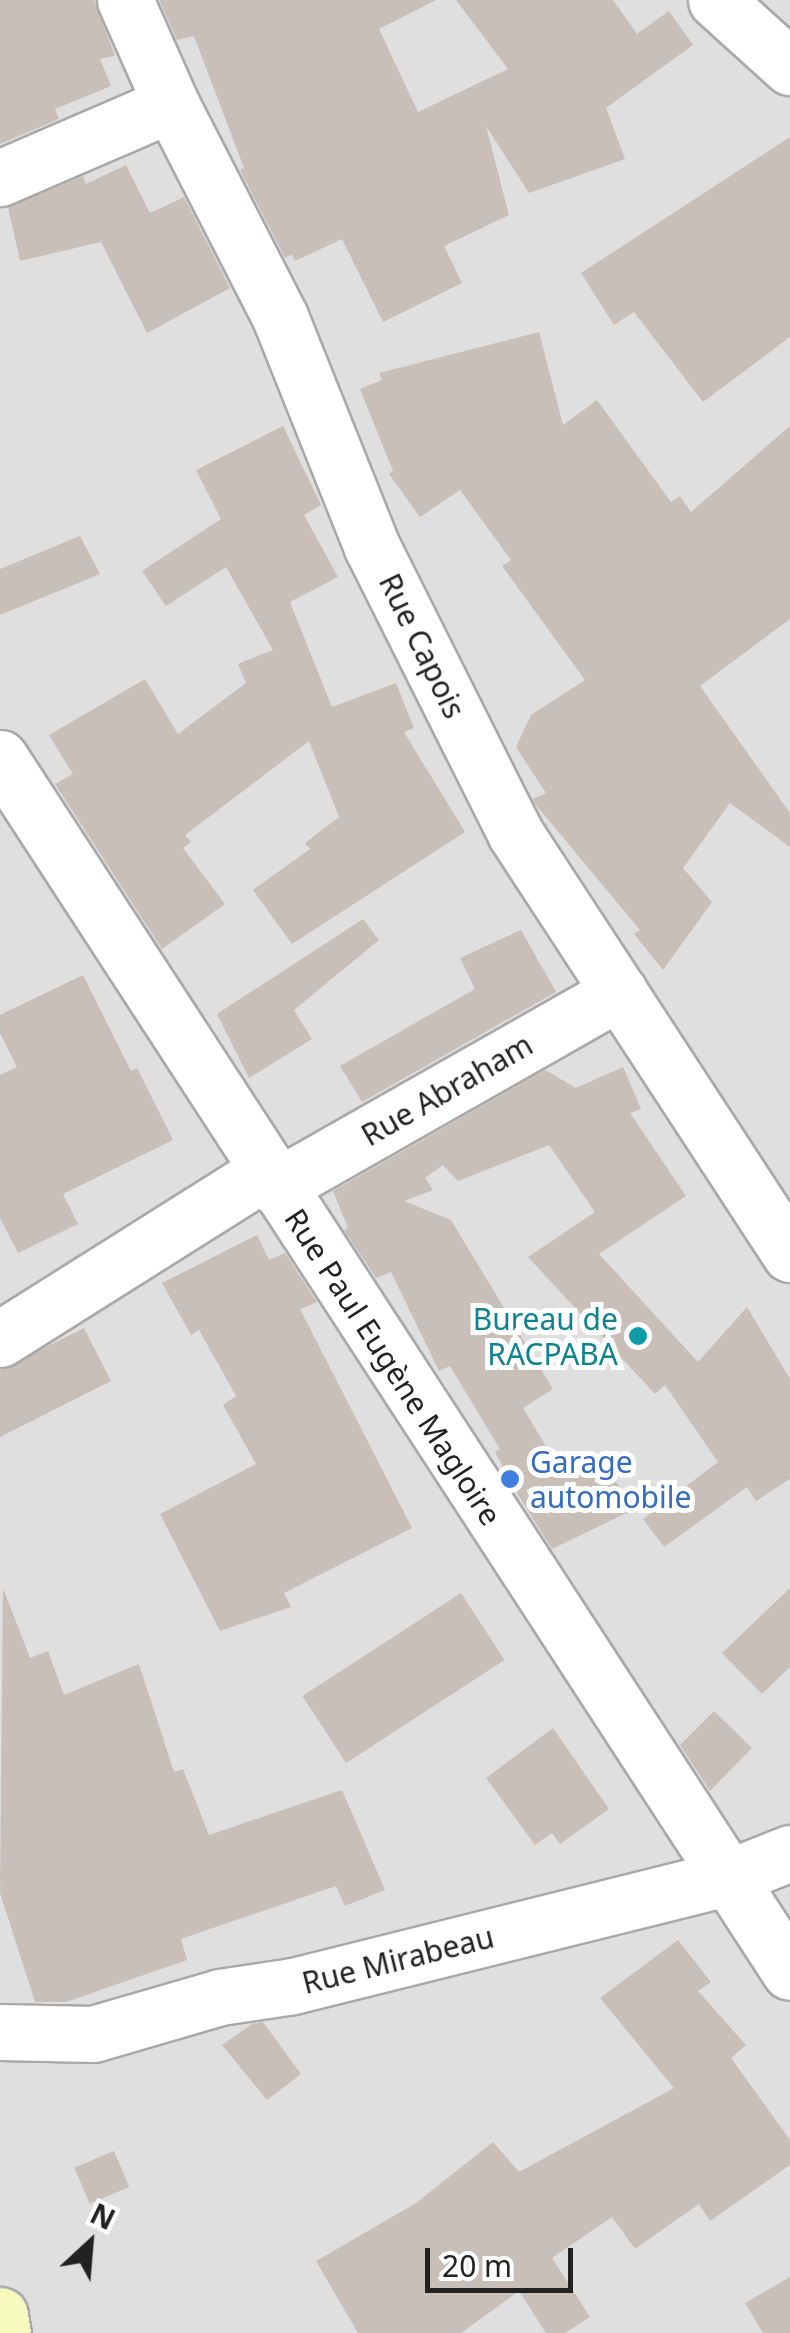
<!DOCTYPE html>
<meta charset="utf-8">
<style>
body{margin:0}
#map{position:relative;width:790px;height:2333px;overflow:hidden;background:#f2efe9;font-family:"Noto Sans",sans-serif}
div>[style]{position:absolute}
.residential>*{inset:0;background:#e0dfdf;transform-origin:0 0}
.building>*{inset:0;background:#c7bfb8;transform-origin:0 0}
.roads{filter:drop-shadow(2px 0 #a9a9a9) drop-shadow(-2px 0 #a9a9a9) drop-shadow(0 2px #a9a9a9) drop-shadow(0 -2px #a9a9a9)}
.minor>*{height:55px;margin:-27.5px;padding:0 27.5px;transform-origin:27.5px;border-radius:27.5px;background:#fff}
.secondary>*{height:55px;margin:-27.5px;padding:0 27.5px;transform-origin:27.5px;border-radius:27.5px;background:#f7fabf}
.dots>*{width:28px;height:28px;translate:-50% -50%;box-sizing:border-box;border:5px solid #fff;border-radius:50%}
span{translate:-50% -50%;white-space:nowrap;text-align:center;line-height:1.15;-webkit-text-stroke:10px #fff;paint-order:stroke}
.street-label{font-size:30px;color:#222}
.culture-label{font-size:30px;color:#0d838f}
.right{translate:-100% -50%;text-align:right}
.shop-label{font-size:30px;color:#366cbe}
.left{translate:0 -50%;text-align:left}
.north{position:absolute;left:40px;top:2193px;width:100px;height:100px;-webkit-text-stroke:8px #fff;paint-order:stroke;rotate:26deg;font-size:28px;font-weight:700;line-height:40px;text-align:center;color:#222}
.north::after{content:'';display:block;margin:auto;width:35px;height:45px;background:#222;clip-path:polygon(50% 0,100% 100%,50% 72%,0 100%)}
.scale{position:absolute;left:425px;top:2248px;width:148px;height:45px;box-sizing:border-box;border:5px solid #222;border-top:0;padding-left:12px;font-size:30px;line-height:35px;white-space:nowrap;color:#222;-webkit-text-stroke:8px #fff;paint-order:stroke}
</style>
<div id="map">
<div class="residential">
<i style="left:0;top:0;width:790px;height:2333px"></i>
</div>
<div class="building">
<i style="clip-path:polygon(0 0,94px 0,115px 56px,100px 59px,111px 86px,55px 109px,59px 119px,0 144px)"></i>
<i style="clip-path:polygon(159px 0,436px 0,379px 29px,418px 112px,508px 69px,456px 0,613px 0,637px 34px,669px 11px,693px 45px,606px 108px,625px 159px,529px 193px,486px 126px,509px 215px,444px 246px,462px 283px,383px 322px,342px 239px,295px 261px,292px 254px,285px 258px,240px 170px,244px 168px,194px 36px,177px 40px)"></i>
<i style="clip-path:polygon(790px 137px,790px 337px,703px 402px,634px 312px,614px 325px,581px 273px)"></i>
<i style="clip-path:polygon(126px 165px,150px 213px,184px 197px,230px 288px,147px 333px,101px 242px,20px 261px,8px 207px,83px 176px,86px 184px)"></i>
<i style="clip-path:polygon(539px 332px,563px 425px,597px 400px,671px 502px,680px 496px,691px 512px,790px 426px,790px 619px,700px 686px,790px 813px,790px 847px,730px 803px,683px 868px,712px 902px,663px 970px,634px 934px,640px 930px,536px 805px,533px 799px,546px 793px,516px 747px,531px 715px,585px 680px,502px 566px,511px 560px,460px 490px,420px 517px,389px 474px,393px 471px,360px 389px,382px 380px,379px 373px)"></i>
<i style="clip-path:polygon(283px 426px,321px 505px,304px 515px,338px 577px,290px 602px,332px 707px,396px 683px,414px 728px,404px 732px,465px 832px,292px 944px,253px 890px,310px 849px,305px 843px,339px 817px,309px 741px,185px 835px,191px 842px,183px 848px,225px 904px,162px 949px,55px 784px,73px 774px,49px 735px,145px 679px,178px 734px,246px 683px,238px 664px,273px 650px,226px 567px,166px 606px,142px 571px,221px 519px,196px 470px)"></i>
<i style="clip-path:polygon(80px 536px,100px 574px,0 615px,0 569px)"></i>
<i style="clip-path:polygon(363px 919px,379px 940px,294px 1010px,312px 1039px,249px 1078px,217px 1014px)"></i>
<i style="clip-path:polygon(521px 930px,556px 992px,362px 1102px,340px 1066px,475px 989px,460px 958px)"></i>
<i style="clip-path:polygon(83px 975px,131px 1071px,137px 1068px,173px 1140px,63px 1194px,78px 1224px,18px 1253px,0 1218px,0 1075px,17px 1067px,0 1033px,0 1015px)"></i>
<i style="clip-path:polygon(623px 1067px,641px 1109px,630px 1113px,686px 1196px,599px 1254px,698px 1362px,747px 1307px,790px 1379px,790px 1479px,756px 1501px,747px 1487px,664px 1547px,643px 1519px,718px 1462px,665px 1385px,655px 1394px,528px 1257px,595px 1212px,549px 1145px,458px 1181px,443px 1165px,425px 1178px,433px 1190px,404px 1201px,451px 1220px,553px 1389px,523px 1408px,563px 1475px,597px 1462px,639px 1507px,552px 1549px,517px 1493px,495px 1452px,500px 1449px,450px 1366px,439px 1371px,391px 1272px,376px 1278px,344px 1230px,348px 1228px,333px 1191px,545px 1070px,576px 1088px)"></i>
<i style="clip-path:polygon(257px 1235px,269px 1260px,285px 1253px,317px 1302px,300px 1309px,412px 1528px,284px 1593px,291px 1607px,220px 1631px,160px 1514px,256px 1464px,223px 1405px,236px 1396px,199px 1330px,191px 1335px,162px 1283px)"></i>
<i style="clip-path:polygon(84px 1328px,111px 1381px,0 1437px,0 1370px)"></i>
<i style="clip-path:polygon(3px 1588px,30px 1658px,48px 1651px,64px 1695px,139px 1664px,174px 1772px,183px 1769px,209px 1835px,342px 1790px,385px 1890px,345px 1906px,336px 1886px,181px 1939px,187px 1960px,66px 2002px,35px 2002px,0 1893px)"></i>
<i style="clip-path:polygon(790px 1588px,790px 1667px,762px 1694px,722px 1653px)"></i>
<i style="left:461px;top:1593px;width:80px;height:189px;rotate:57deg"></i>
<i style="clip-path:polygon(714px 1711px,752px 1748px,710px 1791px,680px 1745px)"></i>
<i style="clip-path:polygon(553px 1728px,609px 1809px,560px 1844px,552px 1833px,535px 1845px,486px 1778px)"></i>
<i style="clip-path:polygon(678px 1940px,711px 1982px,698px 1991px,746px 2045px,731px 2058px,790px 2140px,790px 2165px,710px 2221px,699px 2204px,635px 2249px,612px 2217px,552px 2258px,590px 2317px,565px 2333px,546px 2333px,519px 2291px,461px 2333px,358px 2333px,316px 2261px,416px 2203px,493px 2142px,519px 2172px,674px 2088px,600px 1998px)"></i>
<i style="clip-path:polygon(263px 2022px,301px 2074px,267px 2100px,222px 2045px,252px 2024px)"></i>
<i style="left:114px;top:2151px;width:39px;height:43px;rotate:67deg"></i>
<i style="clip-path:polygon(790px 2277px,790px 2333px,763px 2333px,745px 2303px)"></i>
</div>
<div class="roads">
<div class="minor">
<i style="left:125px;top:0;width:114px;rotate:66.1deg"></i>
<i style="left:171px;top:104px;width:239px;rotate:62.9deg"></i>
<i style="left:280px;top:317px;width:248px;rotate:68.2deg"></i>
<i style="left:372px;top:547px;width:320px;rotate:63.4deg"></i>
<i style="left:515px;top:833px;width:503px;rotate:56.85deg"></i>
<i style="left:716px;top:0;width:100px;rotate:42.2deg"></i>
<i style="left:0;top:178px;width:186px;rotate:-23.4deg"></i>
<i style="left:0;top:758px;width:1448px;rotate:56.95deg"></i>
<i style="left:276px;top:1187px;width:395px;rotate:-29.6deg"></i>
<i style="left:0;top:1339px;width:313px;rotate:-32.2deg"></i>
<i style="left:0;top:2032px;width:93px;rotate:1.2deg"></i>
<i style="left:93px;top:2034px;width:132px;rotate:-16.2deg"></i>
<i style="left:220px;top:1997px;width:74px;rotate:-8.6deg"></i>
<i style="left:293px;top:1986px;width:447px;rotate:-14deg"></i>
<i style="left:727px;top:1878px;width:68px;rotate:-21.6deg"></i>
</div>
<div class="secondary">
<i style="left:0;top:2315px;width:18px;rotate:81deg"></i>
</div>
</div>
<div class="dots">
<i style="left:638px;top:1336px;background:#0f9aa8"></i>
<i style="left:510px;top:1479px;background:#3f7fe0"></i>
</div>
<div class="street-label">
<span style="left:422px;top:646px;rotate:64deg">Rue Capois</span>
<span style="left:447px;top:1090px;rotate:-30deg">Rue Abraham</span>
<span style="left:393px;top:1367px;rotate:57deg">Rue Paul Eugène Magloire</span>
<span style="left:398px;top:1960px;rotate:-14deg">Rue Mirabeau</span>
</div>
<div class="culture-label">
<span class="right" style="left:618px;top:1336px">Bureau de<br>RACPABA</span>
</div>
<div class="shop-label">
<span class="left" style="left:530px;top:1479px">Garage<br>automobile</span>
</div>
<div class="north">N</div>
<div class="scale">20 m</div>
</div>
